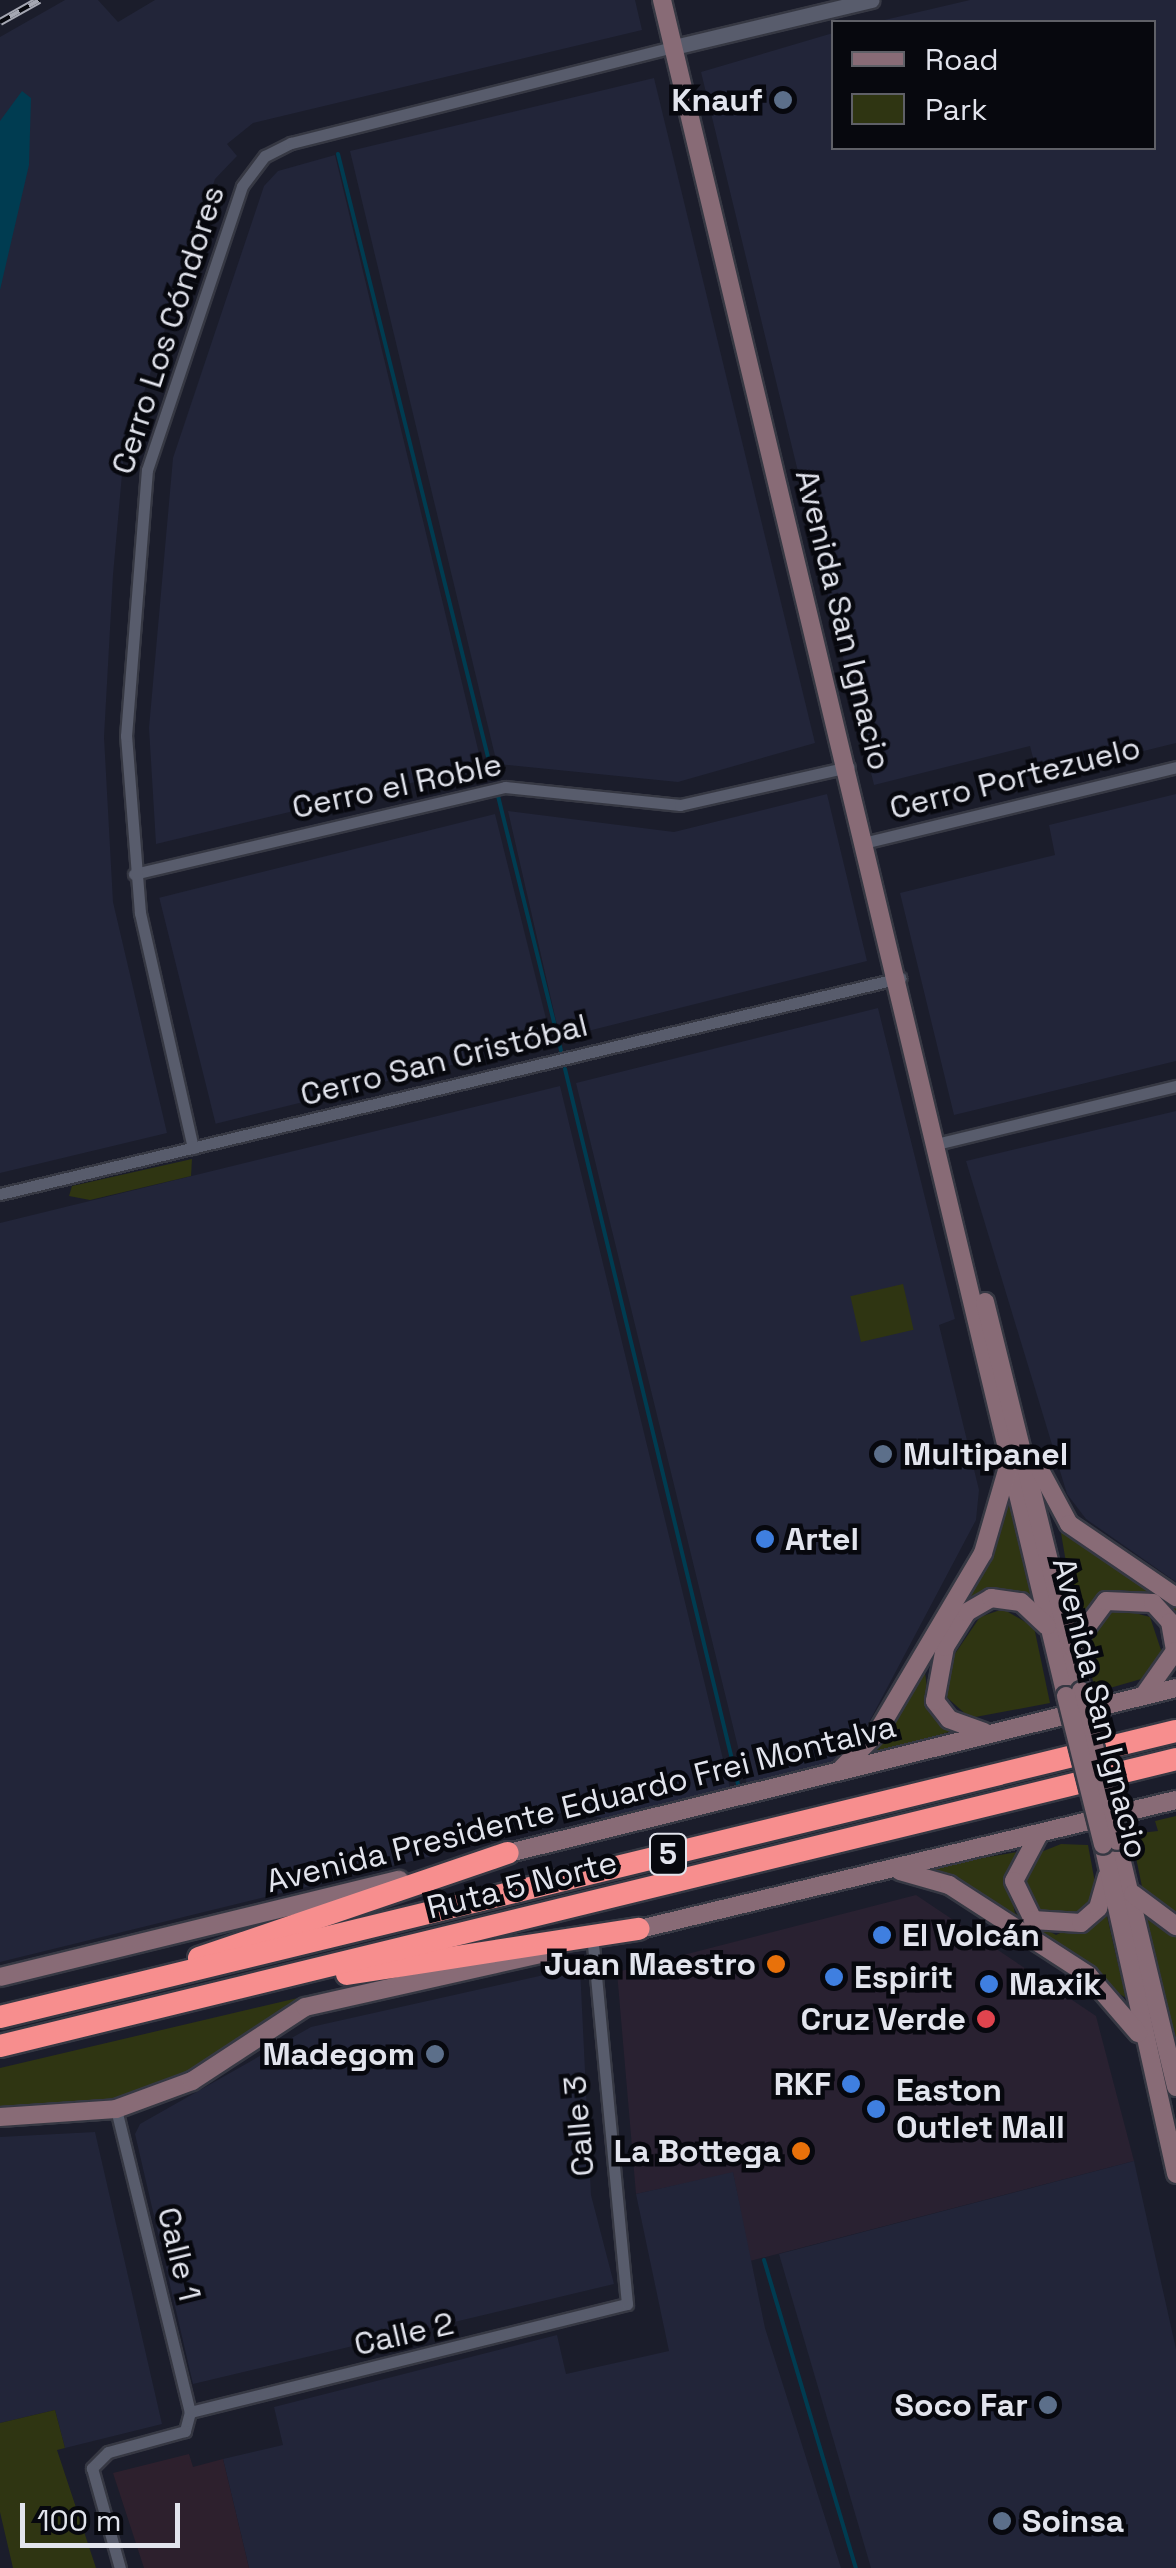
<!DOCTYPE html>
<meta charset="utf-8">
<style>
body{margin:0}
#map{position:relative;width:1176px;height:2568px;overflow:hidden;background:#1b1d2b;font-family:"Space Grotesk",sans-serif}
div>[style]{position:absolute}
.commercial>*{inset:0;background:#292131}
.built>*{inset:0;background:#222539;transform-origin:0 0}
.medical>*{inset:0;background:#2d202d}
.green>*{inset:0;background:#2f3512;transform-origin:0 0}
.water>*{inset:0;background:#003c51}
.stream>*{height:4px;margin:-2px;padding:0 2px;transform-origin:2px;border-radius:2px;background:#003c51}
.roads{filter:drop-shadow(2px 0 #363843) drop-shadow(-2px 0 #363843) drop-shadow(0 2px #363843) drop-shadow(0 -2px #363843)}
.minor>*{height:11px;margin:-5.5px;padding:0 5.5px;transform-origin:5.5px;border-radius:5.5px;background:#585c6c}
.tertiary>*{height:15px;margin:-7.5px;padding:0 7.5px;transform-origin:7.5px;border-radius:7.5px;background:#585c6c}
.secondary>*{height:18px;margin:-9px;padding:0 9px;transform-origin:9px;border-radius:9px;background:#886b76}
.motorway>*{height:22px;margin:-11px;padding:0 11px;transform-origin:11px;border-radius:11px;background:#f78e8e}
.rail>*{height:8px;margin-top:-4px;transform-origin:0;background:repeating-linear-gradient(90deg,#07080e 0 11px,#a5a7b2 0 22px);box-sizing:border-box;border-block:2px solid #a5a7b2}
.bridges{filter:drop-shadow(2px 0 #363843) drop-shadow(-2px 0 #363843) drop-shadow(0 2px #363843) drop-shadow(0 -2px #363843)}
.secondary-bridge>*{height:18px;margin:-9px;padding:0 9px;transform-origin:9px;border-radius:9px;background:#886b76}
.dots>*{width:28px;height:28px;translate:-50% -50%;box-sizing:border-box;border:5px solid #07080e;border-radius:50%}
span{translate:-50% -50%;white-space:nowrap;text-align:center;line-height:1.15;-webkit-text-stroke:9px #07080e;paint-order:stroke}
.shield-label span{padding:2px 8px;background:#07080e;border:2px solid;border-radius:8px;-webkit-text-stroke-width:0}
.shield-label{font-size:30px;color:#e2e4ed;font-weight:700}
.poi-label{font-size:32px;color:#e2e4ed;font-weight:700}
.right{translate:-100% -50%;text-align:right}
.left{translate:0 -50%;text-align:left}
.street-label{font-size:32px;color:#e2e4ed}
.legend{position:absolute;left:831px;top:20px;width:325px;height:130px;box-sizing:border-box;background:#07080e;border:2px solid #5f6067;margin:0;padding:12px 18px;list-style:none;font-size:30px;color:#e2e4ed}
.legend li{display:flex;align-items:center;gap:20px;height:50px}
.legend b{width:50px;border:2px solid #5f6067}
.scale{position:absolute;left:20px;top:2503px;width:160px;height:45px;box-sizing:border-box;border:5px solid #e2e4ed;border-top:0;padding-left:12px;font-size:30px;line-height:35px;white-space:nowrap;color:#e2e4ed;-webkit-text-stroke:8px #07080e;paint-order:stroke}
</style>
<div id="map">
<div class="commercial">
<i style="clip-path:polygon(916px 1895px,1096px 2016px,1134px 2161px,750px 2261px,733px 2173px,636px 2194px,617px 1972px)"></i>
</div>
<div class="built">
<i style="clip-path:polygon(65px 0,98px 0,118px 22px,155px 0,635px 0,642px 30px,253px 123px,227px 144px,237px 156px,215px 179px,124px 452px,113px 575px,104px 737px,113px 902px,167px 1133px,0 1173px,0 37px)"></i>
<i style="clip-path:polygon(970px 0,1176px 0,1176px 743px,1038px 777px,1030px 746px,874px 785px,701px 72px,833px 33px,834px 148px,1154px 148px,1154px 22px,876px 22px)"></i>
<i style="clip-path:polygon(654px 78px,815px 743px,678px 782px,497px 764px,350px 151px)"></i>
<i style="clip-path:polygon(335px 155px,482px 766px,156px 844px,149px 728px,173px 458px,264px 186px,278px 171px)"></i>
<i style="clip-path:polygon(827px 794px,867px 961px,560px 1038px,508px 811px,674px 832px)"></i>
<i style="clip-path:polygon(1176px 794px,1176px 1061px,954px 1115px,900px 893px,1055px 855px,1049px 825px)"></i>
<i style="left:495px;top:814px;width:233px;height:346px;rotate:76deg"></i>
<i style="clip-path:polygon(878px 1008px,955px 1319px,939px 1325px,979px 1490px,976px 1520px,859px 1741px,835px 1761px,747px 1784px,576px 1083px)"></i>
<i style="clip-path:polygon(560px 1086px,730px 1788px,607px 1819px,569px 1811px,444px 1843px,432px 1856px,0 1962px,0 1223px)"></i>
<i style="clip-path:polygon(1176px 1111px,1176px 1582px,1086px 1519px,1067px 1494px,966px 1161px)"></i>
<i style="clip-path:polygon(580px 1967px,591px 2195px,614px 2284px,193px 2384px,135px 2134px,140px 2124px,311px 2027px)"></i>
<i style="clip-path:polygon(95px 2132px,162px 2424px,65px 2448px,55px 2410px,0 2423px,0 2137px)"></i>
<i style="clip-path:polygon(1134px 2161px,1176px 2349px,1176px 2568px,871px 2568px,779px 2254px)"></i>
<i style="clip-path:polygon(733px 2172px,765px 2328px,841px 2568px,249px 2568px,223px 2459px,283px 2445px,274px 2407px,557px 2335px,566px 2374px,669px 2351px,636px 2194px)"></i>
</div>
<div class="medical">
<i style="clip-path:polygon(189px 2454px,193px 2467px,223px 2459px,249px 2568px,144px 2568px,113px 2473px)"></i>
</div>
<div class="green">
<i style="clip-path:polygon(192px 1159px,191px 1176px,90px 1200px,69px 1196px,72px 1186px)"></i>
<i style="left:903px;top:1284px;width:47px;height:54px;rotate:77deg"></i>
<i style="clip-path:polygon(1009px 1503px,1032px 1598px,993px 1590px,959px 1610px,925px 1672px,930px 1711px,952px 1731px,863px 1758px)"></i>
<i style="clip-path:polygon(1059px 1521px,1176px 1605px,1176px 1620px,1155px 1596px,1121px 1590px,1076px 1622px)"></i>
<i style="clip-path:polygon(1116px 1608px,1150px 1617px,1162px 1653px,1148px 1677px,1096px 1692px,1083px 1644px)"></i>
<i style="clip-path:polygon(1003px 1609px,1034px 1627px,1050px 1703px,970px 1718px,942px 1693px,950px 1661px,980px 1617px)"></i>
<i style="clip-path:polygon(1176px 1816px,1176px 1920px,1144px 1896px,1131px 1834px,1158px 1831px,1155px 1821px)"></i>
<i style="clip-path:polygon(1061px 1844px,1088px 1845px,1096px 1888px,1083px 1915px,1033px 1912px,1022px 1876px,1031px 1856px)"></i>
<i style="clip-path:polygon(1017px 1852px,1007px 1877px,1015px 1913px,1056px 1935px,1106px 1912px,1126px 1998px,926px 1868px)"></i>
<i style="clip-path:polygon(1146px 1918px,1176px 1933px,1176px 2039px)"></i>
<i style="clip-path:polygon(302px 1997px,177px 2080px,99px 2105px,0 2110px,0 2068px)"></i>
<i style="clip-path:polygon(55px 2410px,65px 2448px,57px 2450px,96px 2568px,13px 2568px,0 2512px,0 2423px)"></i>
</div>
<div class="water">
<i style="clip-path:polygon(22px 91px,31px 98px,29px 165px,0 290px,0 121px)"></i>
</div>
<div class="stream">
<i style="left:338px;top:154px;width:642px;rotate:76.03deg"></i>
<i style="left:498px;top:796px;width:262px;rotate:76.1deg"></i>
<i style="left:565px;top:1069px;width:736px;rotate:76.4deg"></i>
<i style="left:764px;top:2260px;width:321px;rotate:73.4deg"></i>
</div>
<div class="roads">
<div class="minor">
<i style="left:867px;top:842px;width:318px;rotate:-13.6deg"></i>
<i style="left:134px;top:874px;width:381px;rotate:-13.2deg"></i>
<i style="left:505px;top:787px;width:176px;rotate:5.9deg"></i>
<i style="left:680px;top:805px;width:173px;rotate:-12.7deg"></i>
<i style="left:940px;top:1143px;width:243px;rotate:-13.6deg"></i>
<i style="left:193px;top:1148px;width:241px;rotate:-102.7deg"></i>
<i style="left:140px;top:913px;width:178px;rotate:-94.5deg"></i>
<i style="left:126px;top:736px;width:267px;rotate:-85.5deg"></i>
<i style="left:147px;top:470px;width:299px;rotate:-71.5deg"></i>
<i style="left:242px;top:186px;width:38px;rotate:-53deg"></i>
<i style="left:265px;top:156px;width:29px;rotate:-27deg"></i>
<i style="left:291px;top:143px;width:395px;rotate:-14.1deg"></i>
<i style="left:0;top:1194px;width:926px;rotate:-13.5deg"></i>
<i style="left:116px;top:2109px;width:312px;rotate:76.3deg"></i>
<i style="left:190px;top:2412px;width:20px;rotate:105deg"></i>
<i style="left:185px;top:2431px;width:80px;rotate:164.7deg"></i>
<i style="left:108px;top:2452px;width:23px;rotate:135deg"></i>
<i style="left:92px;top:2468px;width:104px;rotate:74.4deg"></i>
<i style="left:190px;top:2412px;width:450px;rotate:-13.9deg"></i>
<i style="left:627px;top:2304px;width:365px;rotate:-95.4deg"></i>
</div>
<div class="tertiary">
<i style="left:674px;top:47px;width:203px;rotate:-13.4deg"></i>
</div>
<div class="secondary">
<i style="left:662px;top:0;width:1743px;rotate:76.6deg"></i>
<i style="left:985px;top:1302px;width:401px;rotate:76.1deg"></i>
<i style="left:1041px;top:1472px;width:59px;rotate:61.7deg"></i>
<i style="left:1069px;top:1524px;width:130px;rotate:34.3deg"></i>
<i style="left:1072px;top:1647px;width:57px;rotate:-53.5deg"></i>
<i style="left:1106px;top:1601px;width:47px;rotate:2.4deg"></i>
<i style="left:1153px;top:1603px;width:25px;rotate:48deg"></i>
<i style="left:1170px;top:1622px;width:29px;rotate:80deg"></i>
<i style="left:1175px;top:1651px;width:54px;rotate:125.2deg"></i>
<i style="left:984px;top:1732px;width:37px;rotate:-160deg"></i>
<i style="left:949px;top:1719px;width:23px;rotate:-128deg"></i>
<i style="left:935px;top:1701px;width:55px;rotate:-79.5deg"></i>
<i style="left:945px;top:1647px;width:41px;rotate:-57.8deg"></i>
<i style="left:967px;top:1612px;width:28px;rotate:-30deg"></i>
<i style="left:991px;top:1598px;width:30px;rotate:8deg"></i>
<i style="left:1021px;top:1602px;width:35px;rotate:43deg"></i>
<i style="left:842px;top:1768px;width:48px;rotate:-45deg"></i>
<i style="left:876px;top:1734px;width:210px;rotate:-59.4deg"></i>
<i style="left:983px;top:1553px;width:90px;rotate:-73.8deg"></i>
<i style="left:1039px;top:1834px;width:53px;rotate:118deg"></i>
<i style="left:1014px;top:1881px;width:43px;rotate:64deg"></i>
<i style="left:1033px;top:1920px;width:48px;rotate:3.6deg"></i>
<i style="left:1081px;top:1923px;width:23px;rotate:-41deg"></i>
<i style="left:1098px;top:1908px;width:32px;rotate:-74deg"></i>
<i style="left:1117px;top:1841px;width:253px;rotate:76.5deg"></i>
<i style="left:1103px;top:1844px;width:338px;rotate:77.5deg"></i>
<i style="left:497px;top:1856px;width:699px;rotate:-13.9deg"></i>
<i style="left:900px;top:1871px;width:51px;rotate:15.9deg"></i>
<i style="left:949px;top:1885px;width:166px;rotate:32.9deg"></i>
<i style="left:1088px;top:1975px;width:77px;rotate:49.2deg"></i>
<i style="left:1133px;top:1894px;width:54px;rotate:36.7deg"></i>
<i style="left:627px;top:1932px;width:565px;rotate:-13.52deg"></i>
<i style="left:0;top:1977px;width:411px;rotate:-13.7deg"></i>
<i style="left:0;top:2117px;width:116px;rotate:-3.9deg"></i>
<i style="left:116px;top:2109px;width:81px;rotate:-20.2deg"></i>
<i style="left:192px;top:2081px;width:135px;rotate:-33.2deg"></i>
<i style="left:305px;top:2007px;width:245px;rotate:-12.7deg"></i>
</div>
<div class="motorway">
<i style="left:199px;top:1958px;width:326px;rotate:-18.8deg"></i>
<i style="left:347px;top:1974px;width:295px;rotate:-8.8deg"></i>
<i style="left:0;top:2017px;width:1210px;rotate:-13.67deg"></i>
<i style="left:0;top:2046px;width:1211px;rotate:-13.71deg"></i>
</div>
</div>
<div class="rail">
<i style="left:0;top:22px;width:45px;rotate:-29.4deg"></i>
</div>
<div class="bridges">
<div class="secondary-bridge">
<i style="left:1081px;top:1691px;width:154px;rotate:76.5deg"></i>
<i style="left:1066px;top:1696px;width:153px;rotate:76deg"></i>
</div>
</div>
<div class="dots">
<i style="left:783px;top:100px;background:#5c6f8a"></i>
<i style="left:883px;top:1454px;background:#5c6f8a"></i>
<i style="left:765px;top:1539px;background:#3f7fe0"></i>
<i style="left:882px;top:1935px;background:#3f7fe0"></i>
<i style="left:776px;top:1964px;background:#e8710a"></i>
<i style="left:834px;top:1977px;background:#3f7fe0"></i>
<i style="left:989px;top:1984px;background:#3f7fe0"></i>
<i style="left:986px;top:2019px;background:#e0444e"></i>
<i style="left:435px;top:2054px;background:#5c6f8a"></i>
<i style="left:851px;top:2084px;background:#3f7fe0"></i>
<i style="left:876px;top:2109px;background:#3f7fe0"></i>
<i style="left:801px;top:2151px;background:#e8710a"></i>
<i style="left:1048px;top:2405px;background:#5c6f8a"></i>
<i style="left:1002px;top:2521px;background:#5c6f8a"></i>
</div>
<div class="shield-label">
<span style="left:668px;top:1854px">5</span>
</div>
<div class="poi-label">
<span class="right" style="left:763px;top:100px">Knauf</span>
<span class="left" style="left:903px;top:1454px">Multipanel</span>
<span class="left" style="left:785px;top:1539px">Artel</span>
<span class="left" style="left:902px;top:1935px">El Volcán</span>
<span class="right" style="left:756px;top:1964px">Juan Maestro</span>
<span class="left" style="left:854px;top:1977px">Espirit</span>
<span class="left" style="left:1009px;top:1984px">Maxik</span>
<span class="right" style="left:966px;top:2019px">Cruz Verde</span>
<span class="right" style="left:415px;top:2054px">Madegom</span>
<span class="right" style="left:831px;top:2084px">RKF</span>
<span class="left" style="left:896px;top:2109px">Easton<br>Outlet Mall</span>
<span class="right" style="left:781px;top:2151px">La Bottega</span>
<span class="right" style="left:1028px;top:2405px">Soco Far</span>
<span class="left" style="left:1022px;top:2521px">Soinsa</span>
</div>
<div class="street-label">
<span style="left:168px;top:330px;rotate:-72deg">Cerro Los Cóndores</span>
<span style="left:843px;top:620px;rotate:76deg">Avenida San Ignacio</span>
<span style="left:1015px;top:778px;rotate:-14deg">Cerro Portezuelo</span>
<span style="left:397px;top:786px;rotate:-12deg">Cerro el Roble</span>
<span style="left:444px;top:1060px;rotate:-14deg">Cerro San Cristóbal</span>
<span style="left:1100px;top:1708px;rotate:76deg">Avenida San Ignacio</span>
<span style="left:581px;top:1804px;rotate:-14deg">Avenida Presidente Eduardo Frei Montalva</span>
<span style="left:522px;top:1885px;rotate:-14deg">Ruta 5 Norte</span>
<span style="left:579px;top:2126px;rotate:-95deg">Calle 3</span>
<span style="left:179px;top:2254px;rotate:76deg">Calle 1</span>
<span style="left:404px;top:2334px;rotate:-13deg">Calle 2</span>
</div>
<ul class="legend">
<li><b style="height:12px;background:#886b76"></b>Road</li>
<li><b style="height:28px;background:#2f3512"></b>Park</li>
</ul>
<div class="scale">100 m</div>
</div>
